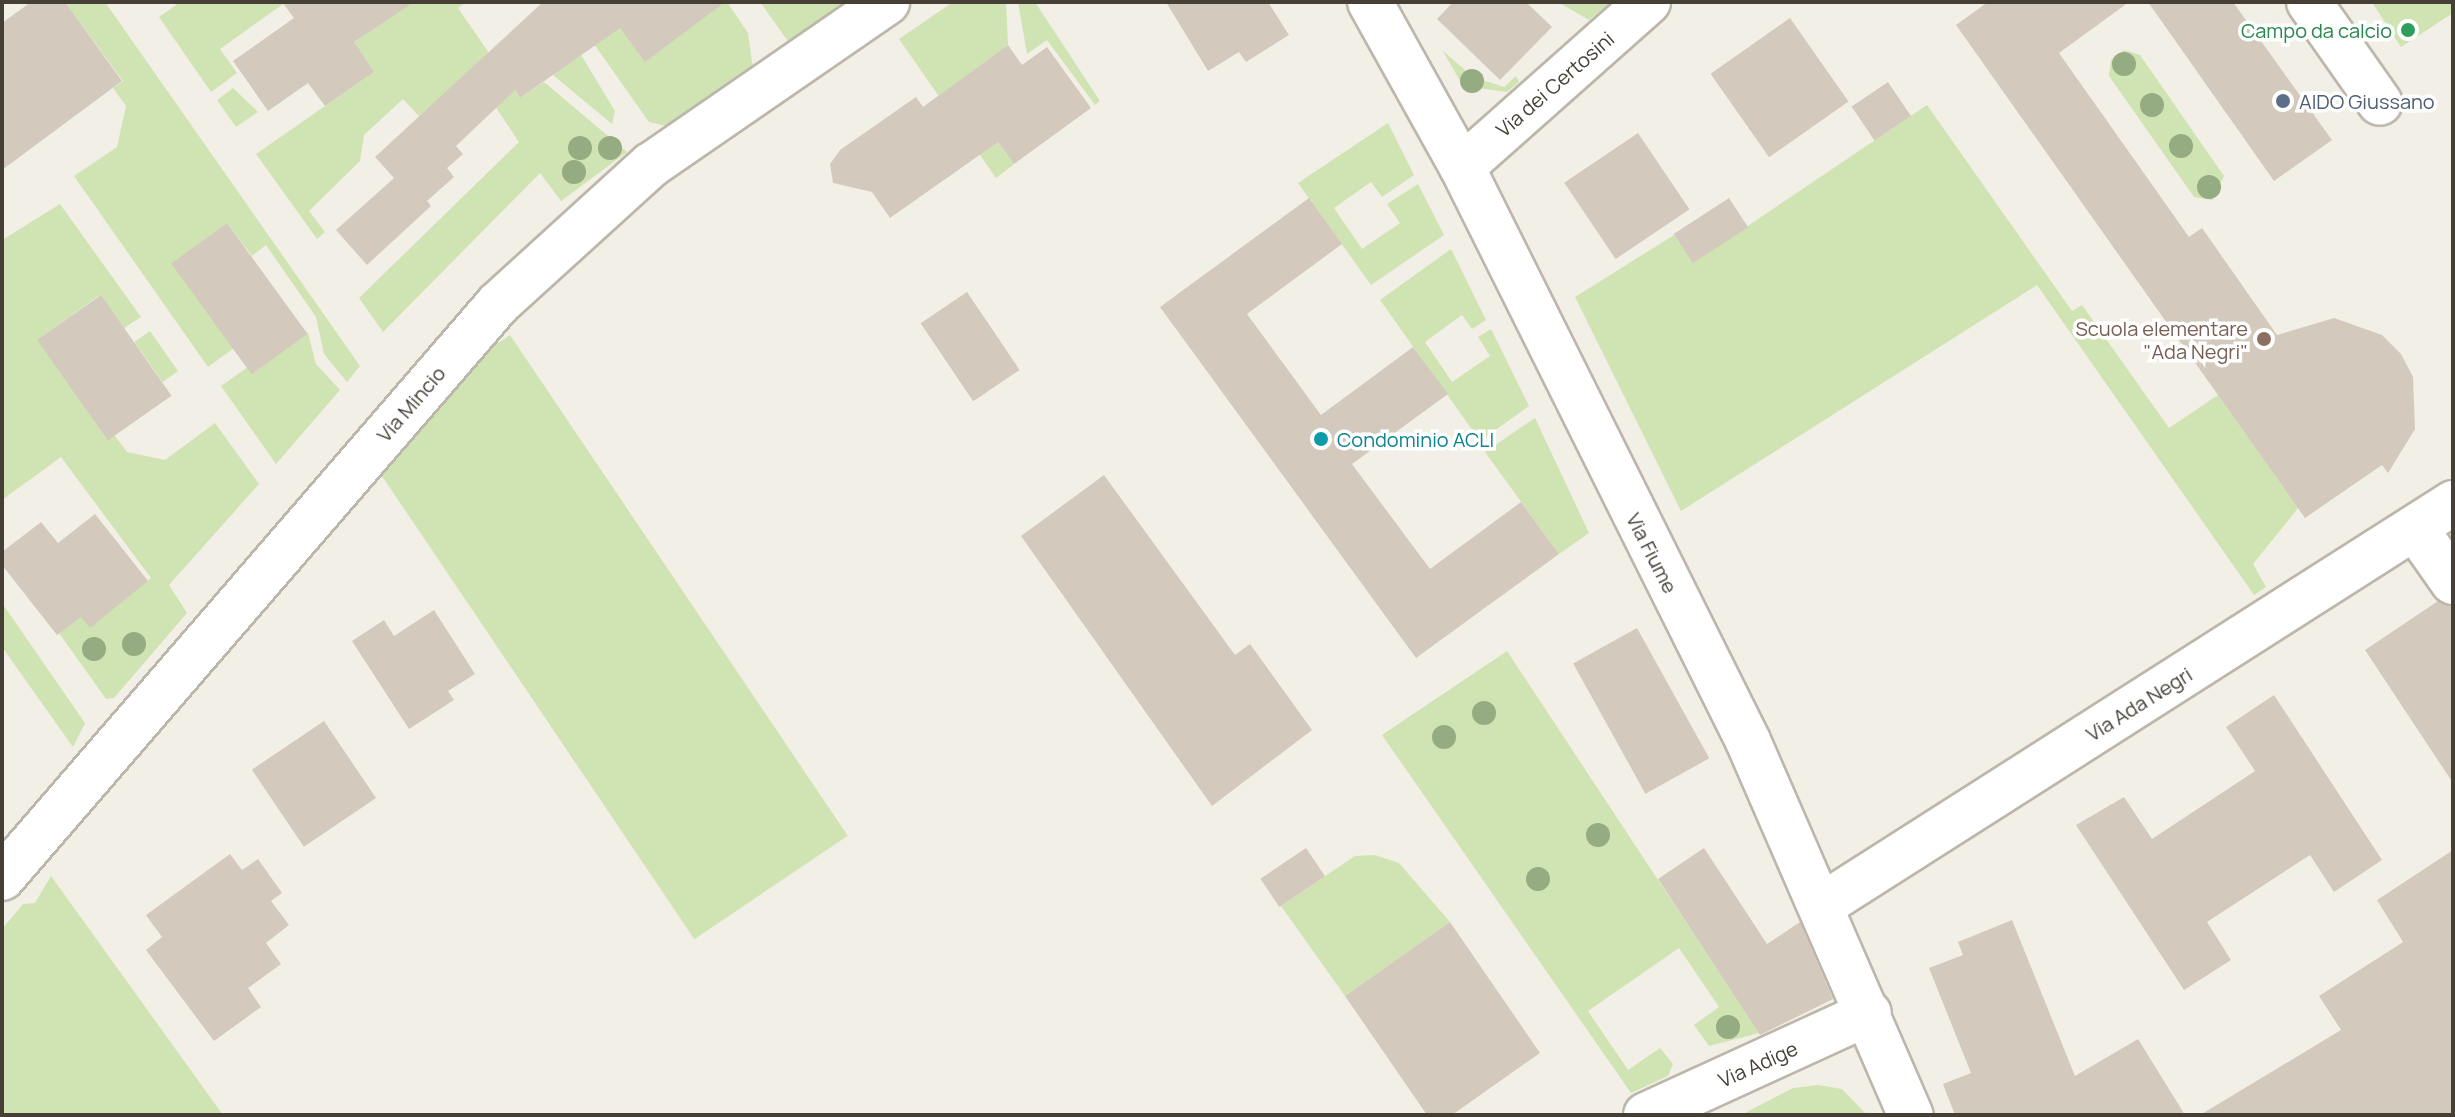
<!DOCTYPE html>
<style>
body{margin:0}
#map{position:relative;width:2455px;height:1117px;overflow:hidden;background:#f2efe7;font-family:Manrope,sans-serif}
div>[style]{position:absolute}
.green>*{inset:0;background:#cfe4b2;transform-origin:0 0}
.building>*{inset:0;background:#d3cabd;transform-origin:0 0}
.roads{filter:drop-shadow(2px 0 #bdb6aa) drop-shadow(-2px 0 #bdb6aa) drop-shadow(0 2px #bdb6aa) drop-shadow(0 -2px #bdb6aa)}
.minor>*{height:44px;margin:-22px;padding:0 22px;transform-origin:22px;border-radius:22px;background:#fff}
.trees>*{width:24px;height:24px;margin:-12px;border-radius:50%;background:#95ab81}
.dots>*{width:22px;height:22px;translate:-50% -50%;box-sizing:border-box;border:4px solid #fff;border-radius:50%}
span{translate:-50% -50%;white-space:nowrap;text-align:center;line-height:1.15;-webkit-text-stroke:7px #fff;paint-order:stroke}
.leisure-label{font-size:20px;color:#27864d}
.right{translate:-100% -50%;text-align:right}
.street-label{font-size:20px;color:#453f36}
.service-label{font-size:20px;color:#4e5e75}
.left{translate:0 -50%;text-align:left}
.education-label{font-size:20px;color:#785e54}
.culture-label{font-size:20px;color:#0d838f}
.frame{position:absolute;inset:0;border:4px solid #453f36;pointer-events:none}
</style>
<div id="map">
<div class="green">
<i style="clip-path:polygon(65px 2px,105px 2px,360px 366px,347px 382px,324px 354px,316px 317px,266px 245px,252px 256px,227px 223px,172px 264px,234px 348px,208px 367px,74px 176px,117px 147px,126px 106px,113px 88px,123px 81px)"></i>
<i style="clip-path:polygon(180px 2px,286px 2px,220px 49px,237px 73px,211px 92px,159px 17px)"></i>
<i style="clip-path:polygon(370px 2px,466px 2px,458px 8px,520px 98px,544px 82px,627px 152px,561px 201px,540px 173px,383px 332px,359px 298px,519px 142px,472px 72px,419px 116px,403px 99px,364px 135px,360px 161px,309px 211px,325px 232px,317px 239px,256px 154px,374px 72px,353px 43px,366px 34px,360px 25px)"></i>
<i style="clip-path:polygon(601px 2px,646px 61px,717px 2px,727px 2px,748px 33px,753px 69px,667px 126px,649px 122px,572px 13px)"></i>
<i style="clip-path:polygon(760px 2px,850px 2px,790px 44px)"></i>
<i style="clip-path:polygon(953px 2px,1006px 2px,1008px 45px,955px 84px,1014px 164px,996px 178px,899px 39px)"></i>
<i style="clip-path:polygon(1018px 2px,1035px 2px,1100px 101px,1095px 105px,1047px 40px,1027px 54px)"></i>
<i style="clip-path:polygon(1558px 2px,1611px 2px,1589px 20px)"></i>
<i style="clip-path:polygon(2372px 2px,2453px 2px,2453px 13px,2401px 47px)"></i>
<i style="clip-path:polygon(572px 40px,615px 111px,612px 124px,553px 75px)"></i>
<i style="clip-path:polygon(2124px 50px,2140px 55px,2224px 176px,2212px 200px,2194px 197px,2109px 76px,2111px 60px)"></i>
<i style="clip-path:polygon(1443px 51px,1473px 77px,1504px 87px,1516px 76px,1519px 82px,1507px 92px,1463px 86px)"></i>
<i style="clip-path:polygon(233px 88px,258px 112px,236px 127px,217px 100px)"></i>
<i style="clip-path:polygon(1927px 105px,2072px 311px,2082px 305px,2169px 428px,2218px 395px,2298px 508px,2253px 564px,2266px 587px,2254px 595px,2037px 285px,1681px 511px,1575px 297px,1674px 235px,1693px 263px)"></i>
<i style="clip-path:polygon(1388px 123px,1414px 175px,1382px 197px,1371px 182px,1334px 208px,1362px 249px,1400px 223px,1387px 204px,1418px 184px,1444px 235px,1371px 285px,1298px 183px)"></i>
<i style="clip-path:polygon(60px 204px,141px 317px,124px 328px,100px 295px,38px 339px,107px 440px,114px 435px,127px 452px,165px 460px,215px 423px,259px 484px,169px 585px,187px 613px,114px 698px,106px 699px,59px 633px,81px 616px,90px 627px,151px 578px,61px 457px,2px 500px,2px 240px)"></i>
<i style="clip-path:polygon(1451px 249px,1486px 320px,1472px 329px,1462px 315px,1425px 342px,1452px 382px,1490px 356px,1478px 337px,1491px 329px,1529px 406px,1480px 441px,1380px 300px)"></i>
<i style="left:150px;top:331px;width:49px;height:19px;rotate:55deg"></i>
<i style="clip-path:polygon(308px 333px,316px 364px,340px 390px,276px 464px,221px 386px,248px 367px,253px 373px)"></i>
<i style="left:510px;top:335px;width:604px;height:185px;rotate:56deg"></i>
<i style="clip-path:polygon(1535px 418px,1589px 533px,1559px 554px,1485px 452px)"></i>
<i style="clip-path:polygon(2px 603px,85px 723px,73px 747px,2px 647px)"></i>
<i style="clip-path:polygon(1507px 651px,1759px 1033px,1709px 1046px,1694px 1025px,1719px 1007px,1679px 948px,1588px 1011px,1628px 1070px,1660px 1048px,1673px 1064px,1668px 1076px,1631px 1093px,1382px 735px)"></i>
<i style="clip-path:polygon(1375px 855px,1399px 863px,1450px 922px,1345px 996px,1281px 906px,1355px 856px)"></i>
<i style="clip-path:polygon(51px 876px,223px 1115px,2px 1115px,2px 929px,23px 904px,35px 903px)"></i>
<i style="clip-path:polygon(1818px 1085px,1842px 1089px,1867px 1115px,1741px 1115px,1793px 1088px)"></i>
</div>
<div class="building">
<i style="clip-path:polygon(31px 2px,65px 2px,122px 81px,2px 170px,2px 23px)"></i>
<i style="clip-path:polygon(282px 2px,414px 2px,354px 42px,374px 72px,325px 106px,308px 83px,268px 111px,233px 61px,294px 18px)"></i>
<i style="clip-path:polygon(543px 2px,725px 2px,645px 62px,620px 28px,520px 98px,515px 90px,456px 146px,463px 154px,447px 168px,454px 177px,427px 201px,431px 206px,367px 265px,336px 230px,394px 178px,375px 157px)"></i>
<i style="clip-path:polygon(1166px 2px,1268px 2px,1289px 35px,1246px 62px,1239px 52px,1208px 71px)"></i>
<i style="clip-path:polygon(1453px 2px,1526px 2px,1552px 27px,1500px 80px,1437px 19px)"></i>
<i style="clip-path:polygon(1988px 2px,2129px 2px,2059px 53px,2189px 237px,2202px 228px,2277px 335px,2334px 318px,2382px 335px,2401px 354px,2413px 377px,2415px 429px,2388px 473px,2382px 465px,2305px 518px,1956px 25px)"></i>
<i style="clip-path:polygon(2148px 2px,2233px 2px,2332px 140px,2274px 181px)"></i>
<i style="left:1790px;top:18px;width:102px;height:97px;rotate:55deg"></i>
<i style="clip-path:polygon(1008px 45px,1022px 65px,1047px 47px,1091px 108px,1014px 164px,998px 142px,890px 218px,872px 192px,833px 183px,830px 164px,840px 150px,916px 97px,923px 107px)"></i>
<i style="left:1888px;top:82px;width:41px;height:44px;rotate:56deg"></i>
<i style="left:1638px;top:133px;width:92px;height:89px;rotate:56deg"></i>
<i style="clip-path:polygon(1309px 198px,1342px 244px,1247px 314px,1321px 415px,1413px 347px,1448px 394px,1352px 464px,1430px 569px,1521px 502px,1559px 554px,1416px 658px,1160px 307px)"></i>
<i style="left:1729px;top:198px;width:35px;height:66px;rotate:57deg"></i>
<i style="left:227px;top:223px;width:137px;height:69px;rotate:54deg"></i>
<i style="left:967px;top:292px;width:94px;height:56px;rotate:56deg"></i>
<i style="left:101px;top:295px;width:123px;height:78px;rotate:55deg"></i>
<i style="clip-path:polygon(1104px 475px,1235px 655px,1250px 644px,1312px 730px,1212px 806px,1021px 536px)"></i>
<i style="clip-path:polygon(95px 514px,148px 581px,90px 628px,81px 617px,57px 635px,2px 565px,2px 552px,41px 522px,58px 543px)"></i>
<i style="clip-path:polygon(2438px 601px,2453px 607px,2453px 783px,2365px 650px)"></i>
<i style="clip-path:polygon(434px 610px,475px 674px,448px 691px,454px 700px,409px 729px,352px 641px,384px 620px,394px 636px)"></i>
<i style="left:1637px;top:628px;width:149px;height:73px;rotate:61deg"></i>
<i style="clip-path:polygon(2274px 695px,2382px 860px,2334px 892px,2310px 855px,2207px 922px,2231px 960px,2184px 990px,2076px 825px,2124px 797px,2152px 839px,2255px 771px,2226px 727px)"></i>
<i style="left:324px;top:721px;width:93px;height:87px;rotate:56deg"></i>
<i style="left:1306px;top:848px;width:34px;height:55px;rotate:56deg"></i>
<i style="clip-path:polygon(1704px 848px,1767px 944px,1800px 922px,1833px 999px,1760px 1035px,1658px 879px)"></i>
<i style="clip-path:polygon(2453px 850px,2453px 1115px,2200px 1115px,2341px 1030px,2319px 996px,2403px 942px,2377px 900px)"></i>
<i style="clip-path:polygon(230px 854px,242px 870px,258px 859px,282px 893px,271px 901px,289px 925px,266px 943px,281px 964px,248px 988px,261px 1007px,214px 1041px,146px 950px,162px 937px,146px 915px)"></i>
<i style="clip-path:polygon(2012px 920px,2075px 1076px,2138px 1039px,2185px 1115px,1955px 1115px,1943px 1084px,1971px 1073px,1929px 968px,1963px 955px,1958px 942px)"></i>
<i style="clip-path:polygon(1450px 922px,1540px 1053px,1452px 1115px,1427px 1115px,1345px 996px)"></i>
</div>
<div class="roads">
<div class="minor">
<i style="left:1370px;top:2px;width:189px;rotate:60.9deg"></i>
<i style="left:1462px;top:167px;width:641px;rotate:63.51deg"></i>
<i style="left:1748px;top:741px;width:408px;rotate:66.5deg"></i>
<i style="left:2309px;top:2px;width:123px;rotate:54.9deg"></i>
<i style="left:1462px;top:167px;width:249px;rotate:-41.6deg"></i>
<i style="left:2415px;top:528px;width:66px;rotate:54.9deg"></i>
<i style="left:2px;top:878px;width:759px;rotate:-49.17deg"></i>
<i style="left:498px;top:304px;width:207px;rotate:-42.3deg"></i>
<i style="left:651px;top:165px;width:287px;rotate:-34.6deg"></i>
<i style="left:1824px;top:904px;width:746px;rotate:-32.52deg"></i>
<i style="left:1646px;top:1115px;width:245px;rotate:-24.6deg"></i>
</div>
</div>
<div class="trees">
<i style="left:2124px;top:64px"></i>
<i style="left:1472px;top:81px"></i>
<i style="left:2152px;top:105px"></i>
<i style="left:2181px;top:146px"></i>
<i style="left:580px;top:148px"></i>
<i style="left:610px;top:148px"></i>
<i style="left:574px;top:172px"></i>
<i style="left:2209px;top:187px"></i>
<i style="left:134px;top:644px"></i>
<i style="left:94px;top:649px"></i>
<i style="left:1484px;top:713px"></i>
<i style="left:1444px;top:737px"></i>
<i style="left:1598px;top:835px"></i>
<i style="left:1538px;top:879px"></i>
<i style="left:1728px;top:1027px"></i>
</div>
<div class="dots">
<i style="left:2408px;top:30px;background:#2e9e5b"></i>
<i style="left:2283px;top:101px;background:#5c6f8a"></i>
<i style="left:2264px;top:339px;background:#8d6e63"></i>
<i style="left:1321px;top:439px;background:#0f9aa8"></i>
</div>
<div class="leisure-label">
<span class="right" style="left:2392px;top:30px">Campo da calcio</span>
</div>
<div class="street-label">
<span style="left:1555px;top:84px;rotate:-41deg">Via dei Certosini</span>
<span style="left:411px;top:404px;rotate:-49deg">Via Mincio</span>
<span style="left:1652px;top:553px;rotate:63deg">Via Fiume</span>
<span style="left:2139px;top:704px;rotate:-32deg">Via Ada Negri</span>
<span style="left:1758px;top:1064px;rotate:-24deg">Via Adige</span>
</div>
<div class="service-label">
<span class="left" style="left:2299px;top:101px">AIDO Giussano</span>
</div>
<div class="education-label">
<span class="right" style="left:2248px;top:340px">Scuola elementare<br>"Ada Negri"</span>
</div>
<div class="culture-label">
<span class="left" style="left:1337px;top:439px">Condominio ACLI</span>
</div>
<div class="frame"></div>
</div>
